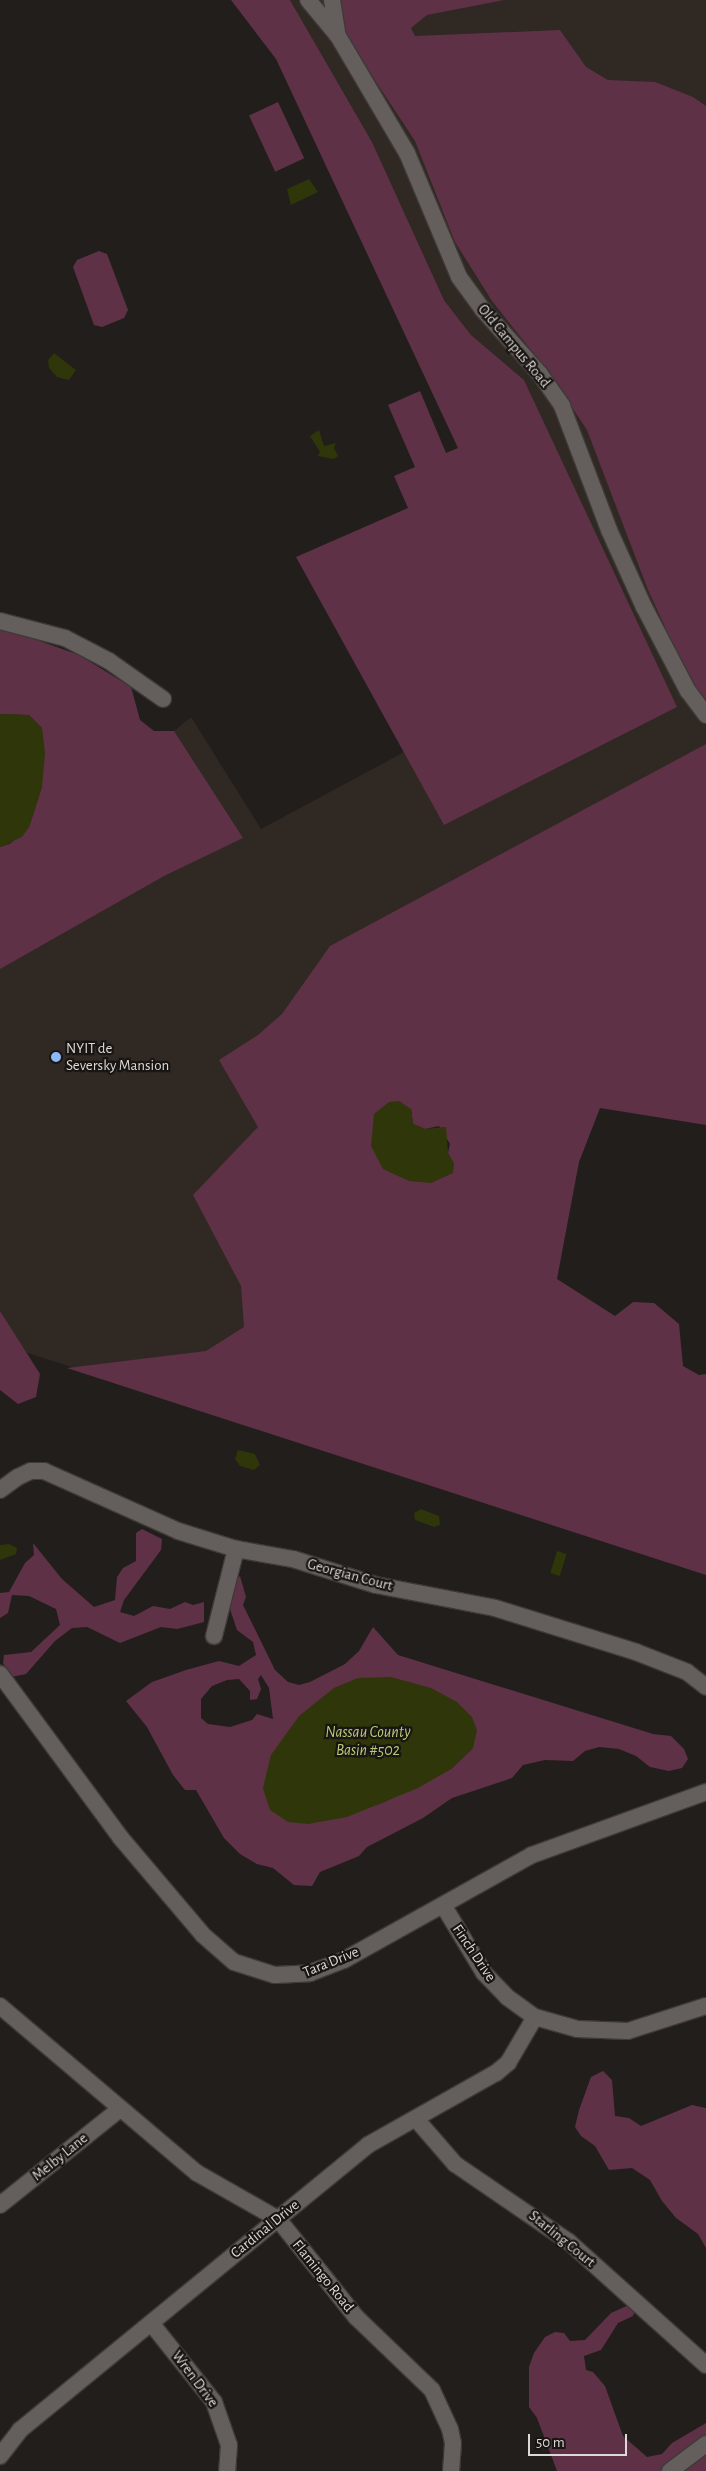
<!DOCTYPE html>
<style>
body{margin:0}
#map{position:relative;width:706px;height:2471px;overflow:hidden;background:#221e1b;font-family:"Alegreya Sans",sans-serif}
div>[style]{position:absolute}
.built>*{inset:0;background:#302822}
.green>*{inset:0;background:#5f3146;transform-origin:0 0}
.water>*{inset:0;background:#2e360a;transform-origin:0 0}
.roads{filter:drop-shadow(1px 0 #3e3a38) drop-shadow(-1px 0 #3e3a38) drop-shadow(0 1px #3e3a38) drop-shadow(0 -1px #3e3a38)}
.minor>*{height:16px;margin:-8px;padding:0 8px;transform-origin:8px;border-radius:8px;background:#645f5c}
.dots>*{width:14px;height:14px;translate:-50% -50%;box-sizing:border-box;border:2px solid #191512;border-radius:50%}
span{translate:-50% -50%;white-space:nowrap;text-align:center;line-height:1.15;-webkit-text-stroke:4.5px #191512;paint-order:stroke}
.street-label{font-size:15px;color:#dcd9d7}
.poi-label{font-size:15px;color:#dcd9d7}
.left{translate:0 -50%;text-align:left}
.water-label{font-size:16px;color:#b9cb78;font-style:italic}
.scale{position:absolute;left:528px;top:2434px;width:99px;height:22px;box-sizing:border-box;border:2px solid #dcd9d7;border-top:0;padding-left:6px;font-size:15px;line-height:18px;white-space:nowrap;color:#dcd9d7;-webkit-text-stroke:4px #191512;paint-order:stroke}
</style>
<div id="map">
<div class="built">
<i style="clip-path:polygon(290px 0,706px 0,706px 799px,258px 1127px,286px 1436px,0 1344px,0 630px,79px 655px,131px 687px,140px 720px,154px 731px,174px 731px,191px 717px,261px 829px,637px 627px,524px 380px,471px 335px,444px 300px,372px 142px)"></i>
</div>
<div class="green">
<i style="clip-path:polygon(231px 0,290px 0,372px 142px,444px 300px,471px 335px,524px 380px,677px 707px,444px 825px,296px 557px,408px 508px,394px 476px,415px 467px,388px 405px,420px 391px,446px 453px,458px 448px,276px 59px)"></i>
<i style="clip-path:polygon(322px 0,504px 0,427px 15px,411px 28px,415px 36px,560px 30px,586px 67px,608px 80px,655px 82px,693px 97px,706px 106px,706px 704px,690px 681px,648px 590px,587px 430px,550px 374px,492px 301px,455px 242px,415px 141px)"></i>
<i style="left:278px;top:102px;width:62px;height:32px;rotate:65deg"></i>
<i style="clip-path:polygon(99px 251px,107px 254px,128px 310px,124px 318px,102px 327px,94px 325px,73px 267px,77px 260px)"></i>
<i style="clip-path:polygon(0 630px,26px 636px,79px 655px,131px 687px,140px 720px,154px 731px,174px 731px,243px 838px,164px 876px,0 969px,0 847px,10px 844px,29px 827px,42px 787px,42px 728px,29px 715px,0 714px)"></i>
<i style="clip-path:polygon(evenodd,706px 744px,706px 1125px,600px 1108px,579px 1162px,557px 1279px,615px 1316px,633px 1302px,654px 1303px,679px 1324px,683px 1366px,699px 1375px,706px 1374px,706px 1575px,67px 1368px,206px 1351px,244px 1327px,241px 1286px,193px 1195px,258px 1127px,219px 1060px,258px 1035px,282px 1014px,330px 946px,706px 744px,389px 1102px,411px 1109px,413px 1124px,425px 1129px,439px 1126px,450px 1144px,448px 1153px,454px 1164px,389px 1102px)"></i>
<i style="clip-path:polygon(0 1311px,40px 1374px,36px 1397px,18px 1404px,0 1390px)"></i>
<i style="clip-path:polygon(142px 1529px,162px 1539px,161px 1550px,124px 1600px,120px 1612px,134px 1616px,153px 1606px,170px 1609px,185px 1602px,193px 1605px,204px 1602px,204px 1622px,177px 1629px,161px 1627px,120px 1643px,87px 1627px,72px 1628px,55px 1641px,26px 1674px,11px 1677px,3px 1663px,4px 1655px,31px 1652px,60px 1625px,56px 1609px,29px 1596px,12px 1595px,8px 1613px,0 1618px,0 1593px,9px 1592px,25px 1563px,34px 1555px,33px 1543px,62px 1579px,94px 1607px,115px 1600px,117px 1577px,123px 1568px,136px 1561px,136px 1533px)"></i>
<i style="clip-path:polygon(evenodd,240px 1576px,246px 1597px,243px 1605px,275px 1670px,288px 1682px,299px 1685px,310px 1682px,345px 1664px,359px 1651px,373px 1627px,398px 1655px,653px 1734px,671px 1736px,684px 1749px,688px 1759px,682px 1768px,669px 1771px,650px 1767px,636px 1756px,619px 1749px,599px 1747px,585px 1751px,573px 1761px,545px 1760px,523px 1765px,512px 1778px,452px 1798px,423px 1818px,367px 1847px,359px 1856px,320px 1872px,312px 1886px,294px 1885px,273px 1868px,257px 1864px,240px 1854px,224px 1838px,196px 1790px,185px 1790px,173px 1775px,147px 1727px,126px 1701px,152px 1682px,186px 1670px,219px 1661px,239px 1666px,256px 1655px,253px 1642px,237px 1630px,229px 1606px,233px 1582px,240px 1576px,261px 1675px,269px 1688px,273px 1719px,257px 1714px,252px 1720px,230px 1727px,208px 1724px,201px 1718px,201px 1699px,212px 1686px,227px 1680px,239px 1679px,250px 1691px,250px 1700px,257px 1699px,261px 1689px,258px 1679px,261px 1675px,240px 1576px,473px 1748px,451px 1769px,376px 1806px,473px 1748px)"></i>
<i style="clip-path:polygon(603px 2071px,612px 2080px,615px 2116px,629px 2118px,641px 2126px,692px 2105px,706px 2108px,706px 2248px,698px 2234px,676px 2218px,662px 2201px,650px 2180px,632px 2168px,609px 2170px,595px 2146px,581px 2136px,575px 2127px,579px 2110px,591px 2077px)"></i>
<i style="clip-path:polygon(631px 2304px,635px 2310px,633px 2316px,618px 2323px,601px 2350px,584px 2356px,586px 2370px,593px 2372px,605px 2386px,623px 2436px,647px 2457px,662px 2454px,672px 2443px,706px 2423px,706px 2471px,557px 2471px,537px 2418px,529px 2407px,529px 2367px,534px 2353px,545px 2337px,555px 2332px,564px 2333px,570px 2341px,585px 2340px,611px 2313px)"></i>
</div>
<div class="water">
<i style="clip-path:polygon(309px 179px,318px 192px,291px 205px,287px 189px)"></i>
<i style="clip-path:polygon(54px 353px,76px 370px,69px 380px,57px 377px,49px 368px,48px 360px)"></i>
<i style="clip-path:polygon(319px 430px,324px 446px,336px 443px,334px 448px,338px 456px,334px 459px,318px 456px,320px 452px,310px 436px)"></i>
<i style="clip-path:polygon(0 714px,29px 715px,42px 728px,45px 753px,42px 787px,29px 827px,22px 837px,0 847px)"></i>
<i style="clip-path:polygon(399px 1101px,411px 1109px,413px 1124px,425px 1129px,446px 1127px,448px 1153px,454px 1164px,453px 1173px,431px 1183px,409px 1181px,383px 1169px,371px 1146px,374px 1114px,389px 1102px)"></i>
<i style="clip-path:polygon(238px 1450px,255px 1454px,260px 1465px,254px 1470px,240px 1466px,235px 1459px)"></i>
<i style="clip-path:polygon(421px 1509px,439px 1516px,440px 1525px,434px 1527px,415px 1520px,414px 1513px)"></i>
<i style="clip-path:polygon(9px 1544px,17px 1548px,16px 1554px,0 1560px,0 1545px)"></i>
<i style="left:557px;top:1551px;width:10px;height:23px;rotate:17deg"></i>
<i style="clip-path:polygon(391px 1677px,431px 1688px,457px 1702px,472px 1717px,477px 1730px,473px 1748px,451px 1769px,418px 1788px,347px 1817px,308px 1824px,288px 1822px,270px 1810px,263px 1788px,271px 1755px,299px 1716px,334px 1688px,358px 1678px)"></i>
</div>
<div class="roads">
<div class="minor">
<i style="left:308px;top:0;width:47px;rotate:50.2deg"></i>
<i style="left:338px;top:36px;width:136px;rotate:59.5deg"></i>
<i style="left:407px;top:153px;width:134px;rotate:67.2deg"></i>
<i style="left:459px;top:277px;width:41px;rotate:54deg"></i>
<i style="left:483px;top:310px;width:86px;rotate:48.3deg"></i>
<i style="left:540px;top:374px;width:39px;rotate:55deg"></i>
<i style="left:562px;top:406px;width:133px;rotate:69.2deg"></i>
<i style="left:609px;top:530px;width:85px;rotate:65.6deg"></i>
<i style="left:644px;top:607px;width:95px;rotate:62.4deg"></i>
<i style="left:688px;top:691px;width:30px;rotate:53deg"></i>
<i style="left:332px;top:0;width:36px;rotate:81deg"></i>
<i style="left:0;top:621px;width:67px;rotate:14.7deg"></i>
<i style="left:65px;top:638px;width:50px;rotate:27.6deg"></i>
<i style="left:109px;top:661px;width:66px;rotate:35.1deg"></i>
<i style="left:0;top:1490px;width:22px;rotate:-36deg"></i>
<i style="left:18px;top:1477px;width:14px;rotate:-25deg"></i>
<i style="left:31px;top:1471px;width:13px"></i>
<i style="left:44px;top:1471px;width:147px;rotate:24.1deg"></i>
<i style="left:178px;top:1531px;width:61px;rotate:17.2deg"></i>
<i style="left:236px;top:1549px;width:58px;rotate:10deg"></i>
<i style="left:293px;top:1559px;width:87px;rotate:17.4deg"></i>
<i style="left:376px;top:1585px;width:121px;rotate:10.9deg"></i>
<i style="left:495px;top:1608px;width:148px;rotate:17.3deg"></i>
<i style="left:636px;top:1652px;width:55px;rotate:21.4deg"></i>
<i style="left:687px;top:1672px;width:24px;rotate:38deg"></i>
<i style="left:214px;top:1636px;width:90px;rotate:-75.8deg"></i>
<i style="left:0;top:1674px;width:202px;rotate:53.6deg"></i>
<i style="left:120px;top:1837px;width:128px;rotate:49.7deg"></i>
<i style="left:203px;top:1935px;width:41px;rotate:41.1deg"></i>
<i style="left:234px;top:1962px;width:43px;rotate:17.6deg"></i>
<i style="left:275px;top:1975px;width:35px;rotate:-3deg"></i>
<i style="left:310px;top:1973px;width:36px;rotate:-21deg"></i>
<i style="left:344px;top:1960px;width:215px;rotate:-29.2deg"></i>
<i style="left:532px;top:1855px;width:185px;rotate:-19.9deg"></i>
<i style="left:443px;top:1905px;width:79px;rotate:58.9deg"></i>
<i style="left:484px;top:1973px;width:33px;rotate:46deg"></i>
<i style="left:507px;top:1997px;width:34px;rotate:36deg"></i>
<i style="left:535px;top:2017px;width:44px;rotate:15.9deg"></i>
<i style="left:577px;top:2029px;width:51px;rotate:2.2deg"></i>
<i style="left:628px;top:2031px;width:82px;rotate:-17.8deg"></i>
<i style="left:0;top:2006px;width:258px;rotate:40.3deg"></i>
<i style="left:197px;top:2173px;width:93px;rotate:29.6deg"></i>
<i style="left:278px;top:2219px;width:125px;rotate:51.5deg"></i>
<i style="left:356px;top:2317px;width:105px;rotate:43.8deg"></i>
<i style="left:432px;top:2390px;width:43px;rotate:65.2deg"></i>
<i style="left:450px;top:2429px;width:14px;rotate:78deg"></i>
<i style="left:453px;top:2443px;width:28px;rotate:94deg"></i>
<i style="left:416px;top:2119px;width:60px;rotate:49.1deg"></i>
<i style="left:455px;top:2164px;width:138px;rotate:34.4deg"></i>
<i style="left:569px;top:2242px;width:184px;rotate:41.9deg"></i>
<i style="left:0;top:2205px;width:154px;rotate:-38.7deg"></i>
<i style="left:151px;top:2323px;width:101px;rotate:51.4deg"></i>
<i style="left:214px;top:2402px;width:46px;rotate:70.8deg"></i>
<i style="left:229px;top:2445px;width:26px;rotate:94deg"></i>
<i style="left:0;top:2456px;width:33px;rotate:-52deg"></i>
<i style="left:20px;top:2430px;width:450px;rotate:-39.3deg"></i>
<i style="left:368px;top:2145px;width:147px;rotate:-29.4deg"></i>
<i style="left:496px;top:2073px;width:16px;rotate:-40deg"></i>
<i style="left:508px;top:2063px;width:53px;rotate:-59.6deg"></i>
<i style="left:670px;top:2471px;width:45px;rotate:-36.9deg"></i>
</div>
</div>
<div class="dots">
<i style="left:56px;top:1057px;background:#8abafc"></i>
</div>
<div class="street-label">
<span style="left:514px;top:346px;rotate:50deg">Old Campus Road</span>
<span style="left:350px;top:1575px;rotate:15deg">Georgian Court</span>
<span style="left:474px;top:1953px;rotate:56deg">Finch Drive</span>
<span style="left:331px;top:1962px;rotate:-22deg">Tara Drive</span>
<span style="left:60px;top:2157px;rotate:-39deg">Melby Lane</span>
<span style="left:265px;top:2229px;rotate:-39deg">Cardinal Drive</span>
<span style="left:562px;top:2239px;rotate:39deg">Starling Court</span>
<span style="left:323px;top:2276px;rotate:51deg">Flamingo Road</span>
<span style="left:195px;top:2379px;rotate:53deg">Wren Drive</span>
</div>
<div class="poi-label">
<span class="left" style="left:66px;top:1057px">NYIT de<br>Seversky Mansion</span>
</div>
<div class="water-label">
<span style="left:368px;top:1741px">Nassau County<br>Basin #502</span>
</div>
<div class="scale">50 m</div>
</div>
